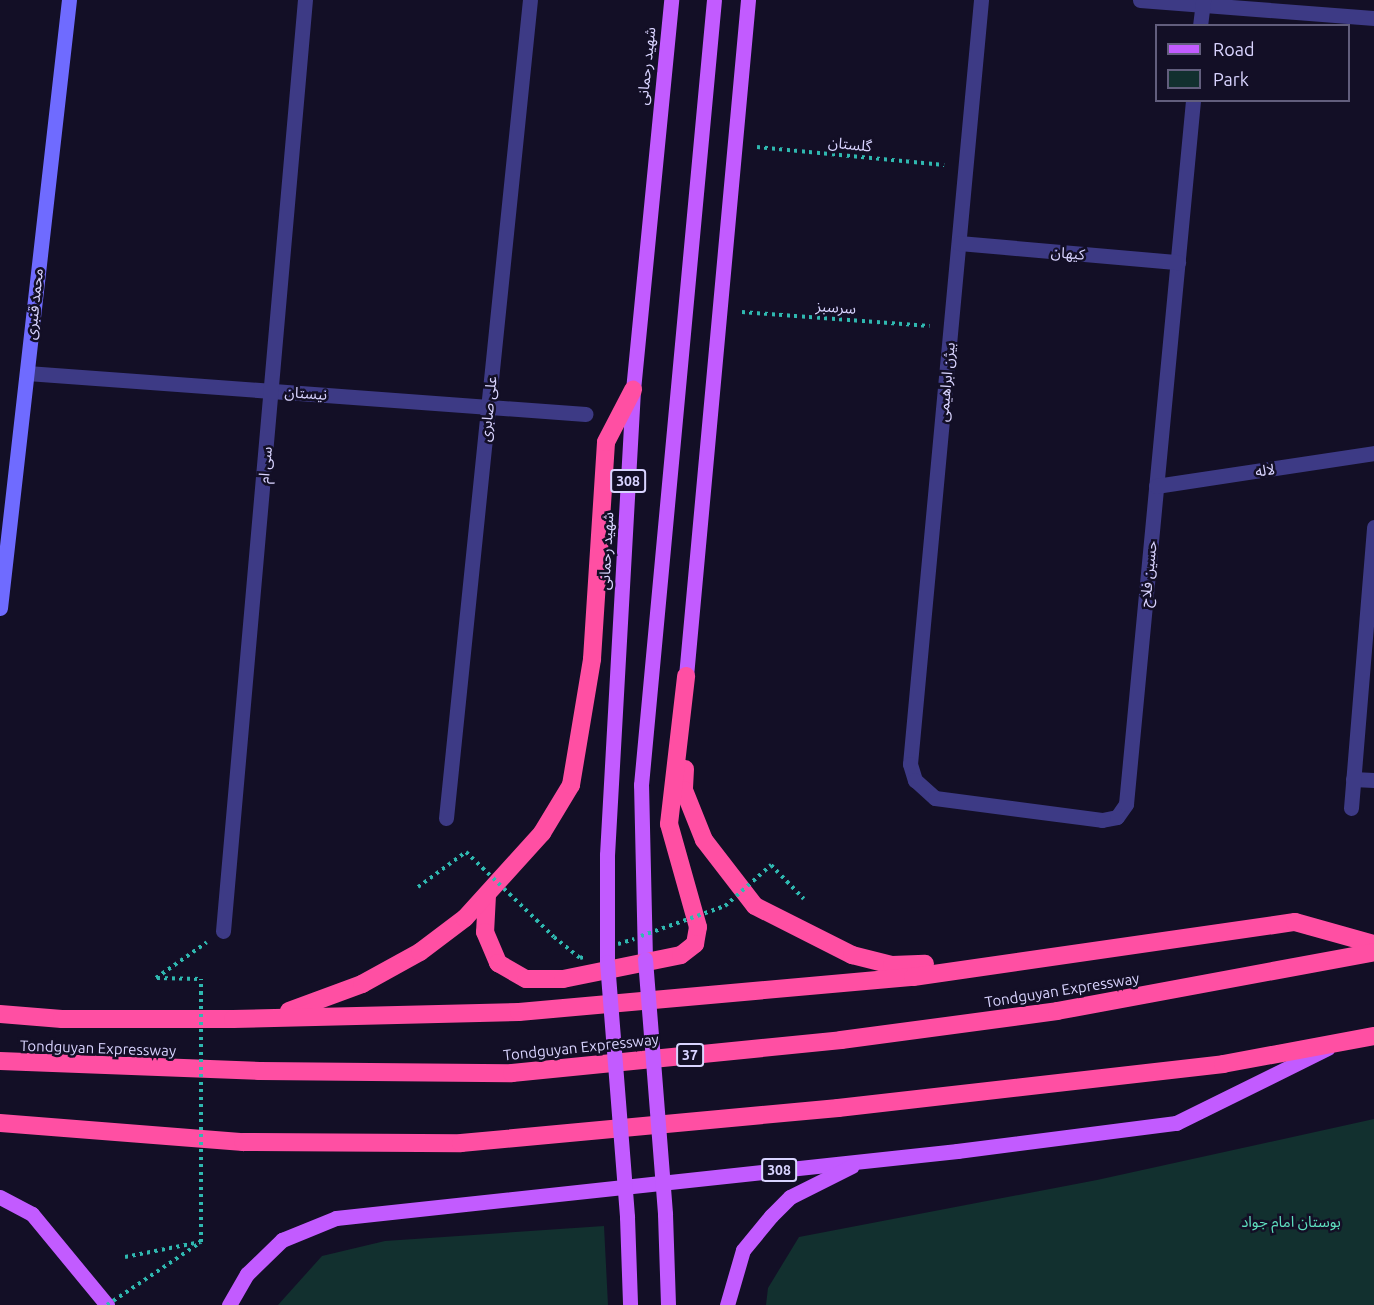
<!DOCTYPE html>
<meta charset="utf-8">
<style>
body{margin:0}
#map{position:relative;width:1374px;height:1305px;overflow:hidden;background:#130f26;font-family:Ubuntu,"Noto Sans Arabic",sans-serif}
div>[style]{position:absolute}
.green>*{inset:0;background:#12302f}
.path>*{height:4px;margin-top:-2px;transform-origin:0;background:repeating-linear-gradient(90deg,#2fb8b0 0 3px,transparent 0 7.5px)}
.street>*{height:15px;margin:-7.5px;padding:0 7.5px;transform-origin:7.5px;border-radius:7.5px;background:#3d3a85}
.secondary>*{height:15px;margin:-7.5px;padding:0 7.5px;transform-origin:7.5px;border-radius:7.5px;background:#6f6bff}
.primary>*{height:15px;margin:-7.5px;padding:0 7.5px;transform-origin:7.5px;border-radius:7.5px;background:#c25bff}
.highway>*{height:18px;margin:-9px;padding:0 9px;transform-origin:9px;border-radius:9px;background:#ff4fa3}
.path-bridge>*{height:4px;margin-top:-2px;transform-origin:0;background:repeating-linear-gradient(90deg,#2fb8b0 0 3px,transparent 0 7.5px)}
.primary-bridge>*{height:15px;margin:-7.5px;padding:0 7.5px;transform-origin:7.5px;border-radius:7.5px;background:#c25bff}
span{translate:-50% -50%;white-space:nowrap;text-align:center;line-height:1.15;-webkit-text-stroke:5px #130f26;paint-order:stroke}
.shield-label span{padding:2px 4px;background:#130f26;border:2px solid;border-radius:4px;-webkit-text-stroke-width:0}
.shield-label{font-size:14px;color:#d9d4ff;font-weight:700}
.street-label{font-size:15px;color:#d9d4ff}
.park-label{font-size:15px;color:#5fe0c0}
.legend{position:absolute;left:1155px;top:24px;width:195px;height:78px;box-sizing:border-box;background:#130f26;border:2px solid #625e7d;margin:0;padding:8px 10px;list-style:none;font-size:18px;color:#d9d4ff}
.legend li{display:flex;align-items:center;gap:12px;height:30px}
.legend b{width:30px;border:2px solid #625e7d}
</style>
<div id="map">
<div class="green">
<i style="clip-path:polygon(1374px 1119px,1374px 1305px,766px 1305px,768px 1288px,799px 1237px,1097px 1180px)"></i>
<i style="clip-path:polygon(604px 1226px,608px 1305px,278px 1305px,322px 1256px,385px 1241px)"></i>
</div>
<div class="path">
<i style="left:757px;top:147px;width:188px;rotate:5.5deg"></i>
<i style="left:742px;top:312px;width:188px;rotate:4.3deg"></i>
<i style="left:156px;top:978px;width:62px;rotate:-35.2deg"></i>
<i style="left:157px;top:978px;width:44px;rotate:1.3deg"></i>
<i style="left:125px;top:1257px;width:77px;rotate:-11.2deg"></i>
</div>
<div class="street">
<i style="left:981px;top:0;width:767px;rotate:95.31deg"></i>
<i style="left:910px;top:764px;width:17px;rotate:73deg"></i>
<i style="left:915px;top:780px;width:27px;rotate:42deg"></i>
<i style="left:935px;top:798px;width:168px;rotate:7.5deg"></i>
<i style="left:1102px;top:820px;width:15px;rotate:-11deg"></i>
<i style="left:1117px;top:817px;width:16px;rotate:-55deg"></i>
<i style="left:1126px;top:804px;width:707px;rotate:-84.56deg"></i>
<i style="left:1140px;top:0;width:235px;rotate:4.4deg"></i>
<i style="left:1200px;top:26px;width:26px;rotate:-83deg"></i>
<i style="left:959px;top:243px;width:220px;rotate:5deg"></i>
<i style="left:27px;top:373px;width:560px;rotate:4.2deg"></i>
<i style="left:1156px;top:486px;width:220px;rotate:-8.6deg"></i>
<i style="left:1353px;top:779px;width:21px;rotate:3deg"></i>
<i style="left:1351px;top:808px;width:282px;rotate:-85.3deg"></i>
<i style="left:446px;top:818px;width:822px;rotate:-84.14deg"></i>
<i style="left:223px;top:931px;width:935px;rotate:-84.97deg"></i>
</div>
<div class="secondary">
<i style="left:0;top:608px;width:612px;rotate:-83.53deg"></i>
</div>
<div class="primary">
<i style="left:686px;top:676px;width:679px;rotate:-84.76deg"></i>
<i style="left:645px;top:959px;width:174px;rotate:-91.3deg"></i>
<i style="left:641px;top:785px;width:788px;rotate:-84.69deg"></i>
<i style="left:607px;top:962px;width:107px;rotate:-90deg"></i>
<i style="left:607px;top:855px;width:466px;rotate:-86.8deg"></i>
<i style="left:633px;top:390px;width:392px;rotate:-84.4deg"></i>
<i style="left:0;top:1197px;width:36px;rotate:28deg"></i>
<i style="left:32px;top:1214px;width:118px;rotate:50.5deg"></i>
<i style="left:665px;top:1214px;width:91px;rotate:88.1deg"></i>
<i style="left:627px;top:1217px;width:88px;rotate:88deg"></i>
<i style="left:229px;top:1305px;width:36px;rotate:-60deg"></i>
<i style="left:247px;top:1274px;width:49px;rotate:-44.2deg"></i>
<i style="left:282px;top:1240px;width:58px;rotate:-22.2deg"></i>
<i style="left:336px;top:1218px;width:625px;rotate:-6.16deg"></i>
<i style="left:957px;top:1151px;width:221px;rotate:-7.3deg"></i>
<i style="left:1176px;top:1123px;width:169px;rotate:-26.3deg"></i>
<i style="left:727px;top:1305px;width:57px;rotate:-73.8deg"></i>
<i style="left:743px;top:1250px;width:44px;rotate:-50.5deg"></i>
<i style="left:771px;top:1216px;width:27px;rotate:-45deg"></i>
<i style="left:790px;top:1197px;width:69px;rotate:-26.6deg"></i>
</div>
<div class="highway">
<i style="left:685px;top:769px;width:21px;rotate:93deg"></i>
<i style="left:684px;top:790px;width:54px;rotate:68.2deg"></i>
<i style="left:704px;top:840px;width:83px;rotate:52.3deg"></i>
<i style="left:755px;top:906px;width:109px;rotate:26.8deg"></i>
<i style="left:852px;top:955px;width:41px;rotate:14deg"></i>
<i style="left:892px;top:965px;width:33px;rotate:-2deg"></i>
<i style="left:487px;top:895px;width:37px;rotate:93deg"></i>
<i style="left:485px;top:932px;width:34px;rotate:67deg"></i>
<i style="left:498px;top:963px;width:32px;rotate:30deg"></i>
<i style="left:526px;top:979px;width:37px"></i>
<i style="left:563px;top:979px;width:120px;rotate:-11.5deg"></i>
<i style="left:681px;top:955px;width:18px;rotate:-38deg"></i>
<i style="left:695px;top:944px;width:17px;rotate:-80deg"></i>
<i style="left:698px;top:927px;width:107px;rotate:-105.7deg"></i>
<i style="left:669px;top:824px;width:149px;rotate:-83.4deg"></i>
<i style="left:289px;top:1011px;width:78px;rotate:-20.3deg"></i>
<i style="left:362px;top:984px;width:66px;rotate:-28.9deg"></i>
<i style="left:420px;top:952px;width:56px;rotate:-37.1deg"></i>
<i style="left:465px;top:918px;width:115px;rotate:-47.8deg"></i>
<i style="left:542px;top:833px;width:56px;rotate:-58.9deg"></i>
<i style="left:571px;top:785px;width:128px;rotate:-80.5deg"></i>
<i style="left:592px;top:659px;width:217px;rotate:-86.3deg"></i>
<i style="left:606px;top:442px;width:59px;rotate:-62.6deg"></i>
<i style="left:0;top:1014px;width:62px;rotate:4.6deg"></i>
<i style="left:62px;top:1019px;width:171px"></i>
<i style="left:233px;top:1019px;width:286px;rotate:-1.4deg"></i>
<i style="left:519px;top:1012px;width:396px;rotate:-5.1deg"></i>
<i style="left:913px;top:977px;width:386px;rotate:-8.2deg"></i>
<i style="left:1295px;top:922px;width:82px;rotate:15.6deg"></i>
<i style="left:0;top:1061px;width:260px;rotate:2.2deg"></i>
<i style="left:260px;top:1071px;width:252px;rotate:0.5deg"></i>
<i style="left:512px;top:1073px;width:331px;rotate:-5.7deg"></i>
<i style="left:841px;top:1040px;width:218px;rotate:-7.6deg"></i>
<i style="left:1057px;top:1011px;width:322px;rotate:-10.5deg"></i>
<i style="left:0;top:1123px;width:244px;rotate:4.5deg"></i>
<i style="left:243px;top:1142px;width:218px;rotate:0.3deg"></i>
<i style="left:461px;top:1143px;width:379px;rotate:-5.3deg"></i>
<i style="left:838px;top:1108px;width:388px;rotate:-6.5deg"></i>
<i style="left:1223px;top:1064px;width:154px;rotate:-10.5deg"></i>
</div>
<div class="path-bridge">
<i style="left:418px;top:887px;width:59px;rotate:-36.1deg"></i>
<i style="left:466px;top:852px;width:122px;rotate:44deg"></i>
<i style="left:554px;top:937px;width:33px;rotate:39deg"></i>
<i style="left:580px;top:958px;width:6px;rotate:-18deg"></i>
<i style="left:641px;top:936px;width:89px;rotate:-19.7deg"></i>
<i style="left:725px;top:906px;width:62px;rotate:-41.7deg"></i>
<i style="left:771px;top:865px;width:47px;rotate:45.9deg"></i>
<i style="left:618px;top:944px;width:17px;rotate:-17deg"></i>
<i style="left:107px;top:1305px;width:113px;rotate:-33.8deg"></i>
<i style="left:201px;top:1242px;width:263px;rotate:-90deg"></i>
</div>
<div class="primary-bridge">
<i style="left:645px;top:959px;width:256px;rotate:85.5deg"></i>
<i style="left:607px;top:962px;width:256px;rotate:85.5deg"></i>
</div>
<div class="shield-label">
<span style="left:628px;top:481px">308</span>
<span style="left:690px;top:1055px">37</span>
<span style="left:779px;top:1170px">308</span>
</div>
<div class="street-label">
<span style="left:646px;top:66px;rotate:-84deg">شهید رحمانی</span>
<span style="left:850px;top:144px;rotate:6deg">گلستان</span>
<span style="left:1068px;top:253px;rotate:5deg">کیهان</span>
<span style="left:34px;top:304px;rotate:-84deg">محمد قنبری</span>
<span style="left:836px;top:307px;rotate:4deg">سرسبز</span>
<span style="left:946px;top:382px;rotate:-85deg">بیژن ابراهیمی</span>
<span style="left:306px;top:393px;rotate:4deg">نیستان</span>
<span style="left:488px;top:409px;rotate:-84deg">علی صابری</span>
<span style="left:265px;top:465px;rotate:-85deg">سی ام</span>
<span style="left:1265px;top:470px;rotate:-8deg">لاله</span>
<span style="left:606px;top:551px;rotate:-87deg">شهید رحمانی</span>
<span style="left:1148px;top:574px;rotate:-84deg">حسین فلاح</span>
<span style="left:1062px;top:990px;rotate:-9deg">Tondguyan Expressway</span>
<span style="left:581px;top:1047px;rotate:-6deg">Tondguyan Expressway</span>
<span style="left:98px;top:1048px;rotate:2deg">Tondguyan Expressway</span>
</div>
<div class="park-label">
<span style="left:1291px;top:1222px">بوستان امام جواد</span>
</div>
<ul class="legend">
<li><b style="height:8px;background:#c25bff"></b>Road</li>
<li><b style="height:16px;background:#12302f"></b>Park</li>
</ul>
</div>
